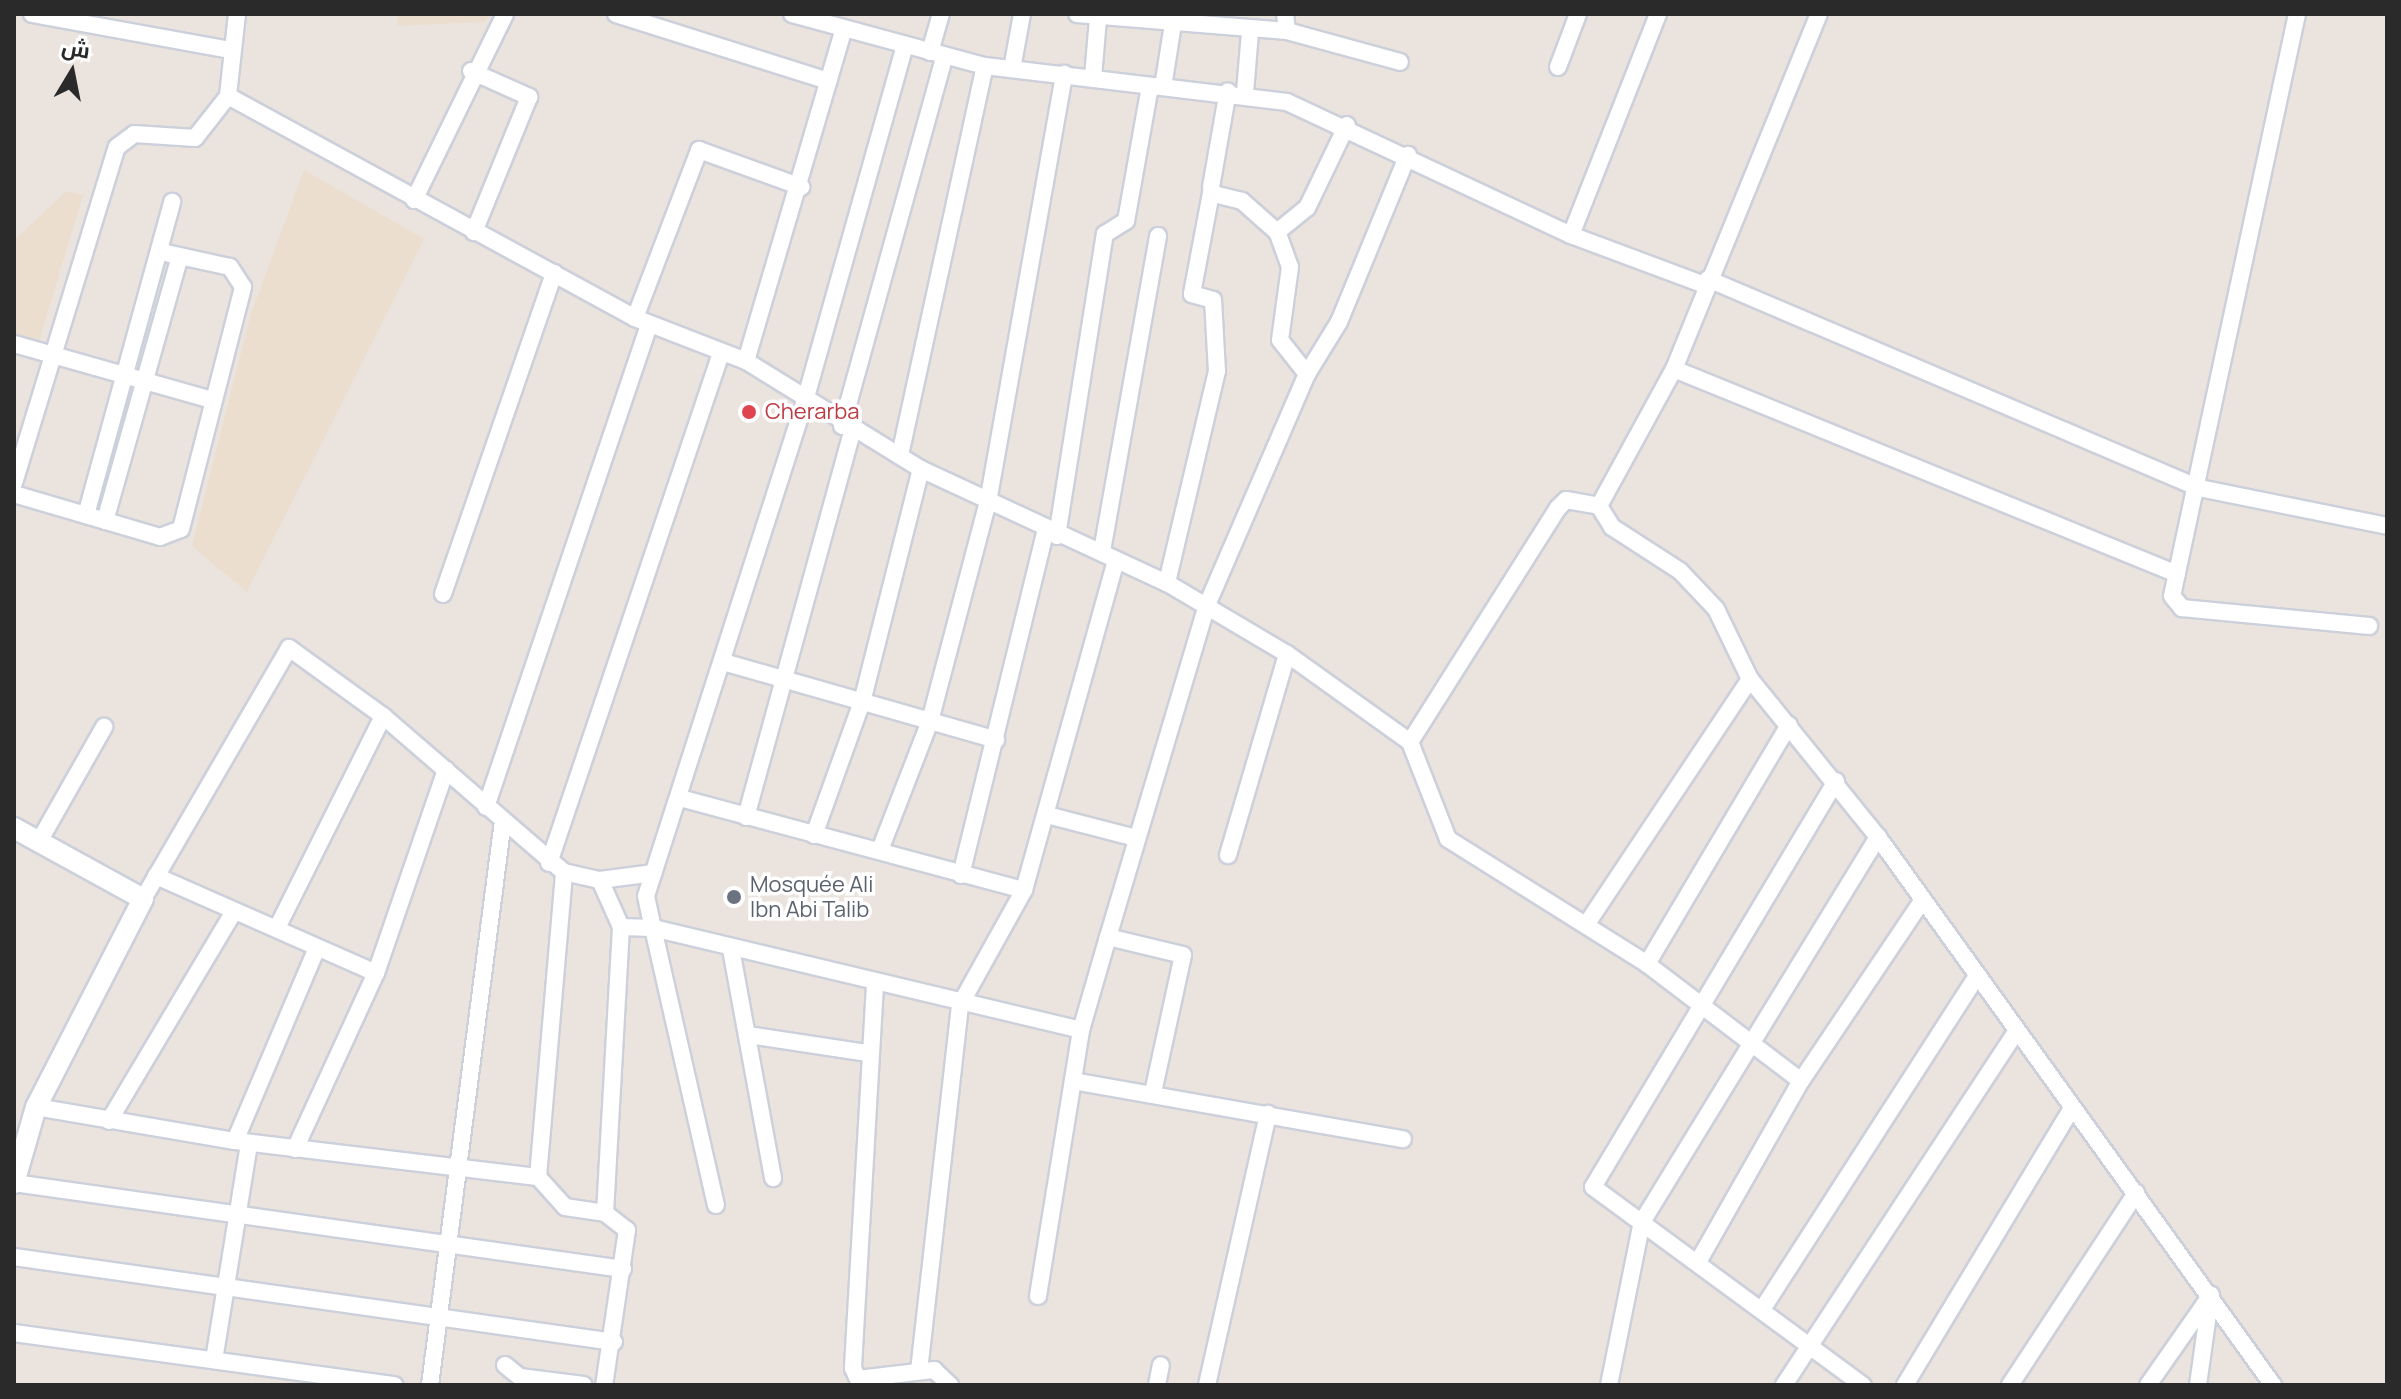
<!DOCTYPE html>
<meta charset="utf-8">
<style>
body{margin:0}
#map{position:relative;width:2401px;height:1399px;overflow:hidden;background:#ebe3dd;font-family:Manrope,Cairo,sans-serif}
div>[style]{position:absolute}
.education>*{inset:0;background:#ebdece}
.roads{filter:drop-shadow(2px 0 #ccd0db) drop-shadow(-2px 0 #ccd0db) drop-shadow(0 2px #ccd0db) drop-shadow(0 -2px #ccd0db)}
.minor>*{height:16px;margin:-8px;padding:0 8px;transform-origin:8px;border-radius:8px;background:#fff}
.tertiary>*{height:20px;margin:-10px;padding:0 10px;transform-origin:10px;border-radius:10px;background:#fff}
.dots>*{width:22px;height:22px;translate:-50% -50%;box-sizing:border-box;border:4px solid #fff;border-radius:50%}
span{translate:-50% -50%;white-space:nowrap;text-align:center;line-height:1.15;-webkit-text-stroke:7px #fff;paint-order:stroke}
.health-label{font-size:22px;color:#be3a42}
.left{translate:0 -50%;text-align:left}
.worship-label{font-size:22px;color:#5b616d}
.frame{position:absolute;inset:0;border:16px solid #2a2a2a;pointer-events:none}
.north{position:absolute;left:32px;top:32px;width:80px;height:80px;-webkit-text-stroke:6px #fff;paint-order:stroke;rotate:10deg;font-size:22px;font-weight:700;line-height:32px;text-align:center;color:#2a2a2a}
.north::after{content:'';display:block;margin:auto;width:28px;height:36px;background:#2a2a2a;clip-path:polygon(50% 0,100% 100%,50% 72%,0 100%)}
</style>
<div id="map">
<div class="education">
<i style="clip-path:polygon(398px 14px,490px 14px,485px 22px,397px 26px)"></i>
<i style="clip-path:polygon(304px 170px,424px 239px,247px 592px,192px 546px,251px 314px)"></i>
<i style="clip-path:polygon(67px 191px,83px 195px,37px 348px,14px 340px,14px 240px)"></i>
</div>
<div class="roads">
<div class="minor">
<i style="left:32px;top:14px;width:201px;rotate:10.3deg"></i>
<i style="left:237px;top:14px;width:82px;rotate:96.3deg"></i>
<i style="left:228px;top:96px;width:464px;rotate:28.6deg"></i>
<i style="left:635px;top:318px;width:119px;rotate:21.2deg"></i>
<i style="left:746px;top:361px;width:206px;rotate:31.7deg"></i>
<i style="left:921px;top:469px;width:271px;rotate:24.9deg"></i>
<i style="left:1167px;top:583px;width:139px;rotate:30.6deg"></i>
<i style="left:1287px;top:654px;width:151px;rotate:35.6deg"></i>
<i style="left:1410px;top:742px;width:104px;rotate:68.6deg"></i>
<i style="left:1448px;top:839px;width:235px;rotate:32.1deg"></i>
<i style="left:1647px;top:964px;width:193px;rotate:37.2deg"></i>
<i style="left:616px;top:14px;width:223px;rotate:17.5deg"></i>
<i style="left:792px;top:14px;width:200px;rotate:15.1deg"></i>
<i style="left:985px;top:66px;width:304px;rotate:6.8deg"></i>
<i style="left:1287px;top:102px;width:314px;rotate:25.1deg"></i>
<i style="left:1571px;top:235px;width:143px;rotate:20.5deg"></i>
<i style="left:1077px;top:14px;width:211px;rotate:4.6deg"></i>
<i style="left:1287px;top:31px;width:117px;rotate:15.3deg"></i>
<i style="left:1285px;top:14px;width:17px;rotate:83deg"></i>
<i style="left:2297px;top:14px;width:595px;rotate:102.12deg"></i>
<i style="left:2172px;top:596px;width:16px;rotate:50deg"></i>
<i style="left:2182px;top:608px;width:188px;rotate:5.5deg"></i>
<i style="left:905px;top:45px;width:370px;rotate:105.7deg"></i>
<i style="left:805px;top:401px;width:520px;rotate:107.81deg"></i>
<i style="left:646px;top:896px;width:33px;rotate:78deg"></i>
<i style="left:653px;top:928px;width:440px;rotate:13.4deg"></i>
<i style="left:930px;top:52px;width:40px;rotate:-74deg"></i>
<i style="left:1558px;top:67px;width:57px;rotate:-69.3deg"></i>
<i style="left:1012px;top:69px;width:56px;rotate:-79.7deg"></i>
<i style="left:471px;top:71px;width:64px;rotate:24.1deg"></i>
<i style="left:529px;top:97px;width:146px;rotate:112.2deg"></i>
<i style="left:1093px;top:77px;width:58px;rotate:-85.1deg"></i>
<i style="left:1163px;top:87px;width:64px;rotate:-81deg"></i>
<i style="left:1245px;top:92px;width:60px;rotate:-85.2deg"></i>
<i style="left:1211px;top:187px;width:97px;rotate:-80deg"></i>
<i style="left:414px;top:200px;width:207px;rotate:-63.9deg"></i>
<i style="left:1277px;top:232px;width:38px;rotate:-39deg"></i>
<i style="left:1307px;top:208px;width:92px;rotate:-64.3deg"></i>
<i style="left:1571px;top:235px;width:238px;rotate:-68.5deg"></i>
<i style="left:1708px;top:279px;width:534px;rotate:23.06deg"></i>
<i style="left:2199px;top:488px;width:192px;rotate:11.4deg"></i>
<i style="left:635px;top:318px;width:180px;rotate:-69.1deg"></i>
<i style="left:699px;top:150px;width:109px;rotate:19.9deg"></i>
<i style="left:14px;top:344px;width:206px;rotate:15.8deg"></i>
<i style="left:746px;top:361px;width:343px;rotate:-73.6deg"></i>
<i style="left:1674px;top:369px;width:543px;rotate:22.17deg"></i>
<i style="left:1307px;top:374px;width:61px;rotate:-58.4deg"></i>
<i style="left:1339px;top:322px;width:181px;rotate:-67.6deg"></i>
<i style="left:842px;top:426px;width:383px;rotate:-74.5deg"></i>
<i style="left:900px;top:455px;width:398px;rotate:-77.7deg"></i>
<i style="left:14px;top:483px;width:351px;rotate:-73deg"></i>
<i style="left:117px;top:147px;width:21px;rotate:-37deg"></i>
<i style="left:134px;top:134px;width:61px;rotate:3.8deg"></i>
<i style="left:195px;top:138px;width:53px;rotate:-51.8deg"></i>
<i style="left:14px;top:494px;width:152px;rotate:16.4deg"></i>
<i style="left:160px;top:537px;width:22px;rotate:-21deg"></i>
<i style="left:181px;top:529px;width:250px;rotate:-75.6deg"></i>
<i style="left:243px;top:287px;width:24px;rotate:-123deg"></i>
<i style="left:230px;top:267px;width:71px;rotate:-167.7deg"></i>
<i style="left:1599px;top:506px;width:156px;rotate:-61.3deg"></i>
<i style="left:1674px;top:369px;width:383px;rotate:-67.8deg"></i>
<i style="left:86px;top:515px;width:325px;rotate:-74.6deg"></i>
<i style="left:105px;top:521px;width:275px;rotate:-74.2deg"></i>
<i style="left:1057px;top:536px;width:306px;rotate:-81deg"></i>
<i style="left:1105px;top:234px;width:25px;rotate:-32deg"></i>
<i style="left:1126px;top:221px;width:137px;rotate:-79.9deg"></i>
<i style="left:1102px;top:551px;width:320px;rotate:-79.9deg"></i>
<i style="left:443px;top:594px;width:340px;rotate:-70.9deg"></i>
<i style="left:723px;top:662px;width:284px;rotate:15.9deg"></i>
<i style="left:1410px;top:742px;width:277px;rotate:-57.7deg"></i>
<i style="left:1558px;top:508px;width:11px;rotate:-45deg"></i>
<i style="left:1566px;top:500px;width:34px;rotate:10deg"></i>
<i style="left:1599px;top:506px;width:25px;rotate:58deg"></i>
<i style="left:1612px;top:527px;width:81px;rotate:32.9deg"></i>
<i style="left:1680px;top:571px;width:52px;rotate:46.5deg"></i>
<i style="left:1716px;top:609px;width:78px;rotate:64.1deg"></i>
<i style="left:1750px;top:679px;width:203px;rotate:51deg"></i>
<i style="left:1878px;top:837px;width:676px;rotate:54.22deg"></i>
<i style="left:1836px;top:781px;width:473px;rotate:120.9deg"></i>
<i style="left:1593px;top:1187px;width:335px;rotate:36.3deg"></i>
<i style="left:680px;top:798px;width:356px;rotate:15deg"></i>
<i style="left:486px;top:807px;width:509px;rotate:-71.32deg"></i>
<i style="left:1047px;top:815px;width:88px;rotate:14.5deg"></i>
<i style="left:746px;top:817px;width:399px;rotate:-74.6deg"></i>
<i style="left:814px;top:835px;width:141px;rotate:-70.2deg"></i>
<i style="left:862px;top:702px;width:240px;rotate:-75.8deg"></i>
<i style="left:41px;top:838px;width:128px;rotate:-60.4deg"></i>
<i style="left:880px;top:850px;width:138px;rotate:-68.8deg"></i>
<i style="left:930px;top:721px;width:227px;rotate:-75.2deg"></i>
<i style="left:988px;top:502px;width:435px;rotate:-79.9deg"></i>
<i style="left:1228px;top:855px;width:209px;rotate:-73.6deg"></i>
<i style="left:549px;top:863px;width:538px;rotate:-71.36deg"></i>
<i style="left:961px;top:875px;width:355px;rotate:-76.2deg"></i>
<i style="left:156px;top:876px;width:240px;rotate:23.8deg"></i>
<i style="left:600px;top:880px;width:51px;rotate:65.9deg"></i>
<i style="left:621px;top:927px;width:286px;rotate:93.2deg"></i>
<i style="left:143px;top:899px;width:290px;rotate:-59.8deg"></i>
<i style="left:289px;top:648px;width:116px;rotate:35.9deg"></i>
<i style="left:383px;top:716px;width:239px;rotate:40.8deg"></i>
<i style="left:1586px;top:925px;width:296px;rotate:-56.3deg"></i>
<i style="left:278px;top:926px;width:235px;rotate:-63.4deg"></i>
<i style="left:621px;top:927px;width:32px;rotate:2deg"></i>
<i style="left:653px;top:928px;width:284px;rotate:77.2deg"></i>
<i style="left:1108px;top:937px;width:346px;rotate:-73.4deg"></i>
<i style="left:1207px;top:605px;width:252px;rotate:-66.6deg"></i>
<i style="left:1307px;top:374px;width:43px;rotate:-128.5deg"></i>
<i style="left:1280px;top:340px;width:74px;rotate:-82.2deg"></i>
<i style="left:1290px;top:267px;width:37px;rotate:-110deg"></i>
<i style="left:1277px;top:232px;width:47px;rotate:-138.5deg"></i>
<i style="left:1242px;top:201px;width:32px;rotate:-166deg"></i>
<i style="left:1211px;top:193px;width:103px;rotate:100.7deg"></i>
<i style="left:1192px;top:294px;width:22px;rotate:16deg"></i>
<i style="left:1213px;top:300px;width:71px;rotate:86.8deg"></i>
<i style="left:1217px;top:371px;width:218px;rotate:103.3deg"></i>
<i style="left:731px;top:949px;width:233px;rotate:79.6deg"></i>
<i style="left:1647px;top:964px;width:278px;rotate:-59.3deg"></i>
<i style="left:875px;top:985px;width:384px;rotate:93.3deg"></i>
<i style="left:853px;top:1368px;width:12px;rotate:66deg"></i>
<i style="left:858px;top:1379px;width:77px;rotate:-6.8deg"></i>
<i style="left:934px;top:1370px;width:22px;rotate:43deg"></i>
<i style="left:749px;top:1035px;width:119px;rotate:8.7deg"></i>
<i style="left:1073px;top:1081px;width:335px;rotate:10deg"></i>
<i style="left:36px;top:1107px;width:202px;rotate:9.7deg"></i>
<i style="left:235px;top:1141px;width:305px;rotate:6.8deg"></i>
<i style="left:538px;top:1177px;width:306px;rotate:-85.1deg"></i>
<i style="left:564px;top:872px;width:37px;rotate:13deg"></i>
<i style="left:600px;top:880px;width:54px;rotate:-7.4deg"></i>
<i style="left:109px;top:1121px;width:242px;rotate:-59.2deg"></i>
<i style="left:235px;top:1141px;width:210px;rotate:-67deg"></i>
<i style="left:295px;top:1149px;width:194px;rotate:-65.3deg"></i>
<i style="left:376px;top:973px;width:215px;rotate:-71deg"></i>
<i style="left:538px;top:1177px;width:40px;rotate:48deg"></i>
<i style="left:565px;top:1207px;width:40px;rotate:8.5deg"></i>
<i style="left:605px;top:1213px;width:28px;rotate:38deg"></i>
<i style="left:627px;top:1230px;width:157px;rotate:98.4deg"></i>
<i style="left:14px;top:1183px;width:615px;rotate:8.04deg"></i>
<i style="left:14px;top:1257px;width:606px;rotate:8.06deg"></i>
<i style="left:1698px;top:1262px;width:208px;rotate:-60.4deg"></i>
<i style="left:1801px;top:1081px;width:217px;rotate:-56.1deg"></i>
<i style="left:1038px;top:1296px;width:269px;rotate:-80.8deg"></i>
<i style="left:1081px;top:1030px;width:97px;rotate:-73.8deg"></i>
<i style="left:1108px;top:937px;width:77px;rotate:13.5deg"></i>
<i style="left:1183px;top:955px;width:141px;rotate:102.3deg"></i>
<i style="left:1763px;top:1308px;width:396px;rotate:-57.2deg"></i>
<i style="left:14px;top:1333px;width:384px;rotate:7.8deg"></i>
<i style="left:214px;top:1360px;width:220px;rotate:-80.8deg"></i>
<i style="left:505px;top:1365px;width:19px;rotate:39deg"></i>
<i style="left:520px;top:1377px;width:64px;rotate:7.1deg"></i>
<i style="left:919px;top:1371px;width:368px;rotate:-83.6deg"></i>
<i style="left:960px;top:1005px;width:132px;rotate:-60.9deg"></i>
<i style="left:1024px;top:890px;width:342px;rotate:-74.4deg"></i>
<i style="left:430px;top:1385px;width:569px;rotate:-82.63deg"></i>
<i style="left:1157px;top:1385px;width:20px;rotate:-79deg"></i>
<i style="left:1207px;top:1385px;width:278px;rotate:-77.3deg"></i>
<i style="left:1609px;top:1385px;width:166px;rotate:-78.6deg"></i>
<i style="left:1642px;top:1222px;width:452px;rotate:-58.5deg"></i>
<i style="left:1784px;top:1385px;width:422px;rotate:-56.7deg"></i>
<i style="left:1905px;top:1385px;width:323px;rotate:-58.9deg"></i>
<i style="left:2010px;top:1385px;width:230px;rotate:-56.7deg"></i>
<i style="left:2148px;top:1385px;width:110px;rotate:-55deg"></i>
<i style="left:2198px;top:1385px;width:86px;rotate:-82deg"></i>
</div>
<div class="tertiary">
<i style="left:14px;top:828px;width:147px;rotate:28.8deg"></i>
<i style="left:143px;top:899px;width:234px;rotate:117.2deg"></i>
<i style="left:36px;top:1107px;width:79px;rotate:106.1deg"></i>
</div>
</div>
<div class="dots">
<i style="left:749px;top:412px;background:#e0444e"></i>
<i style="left:734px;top:897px;background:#6b7280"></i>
</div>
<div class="health-label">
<span class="left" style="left:765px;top:412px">Cherarba</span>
</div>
<div class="worship-label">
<span class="left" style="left:750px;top:897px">Mosquée Ali<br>Ibn Abi Talib</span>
</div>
<div class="frame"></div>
<div class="north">ش</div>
</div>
